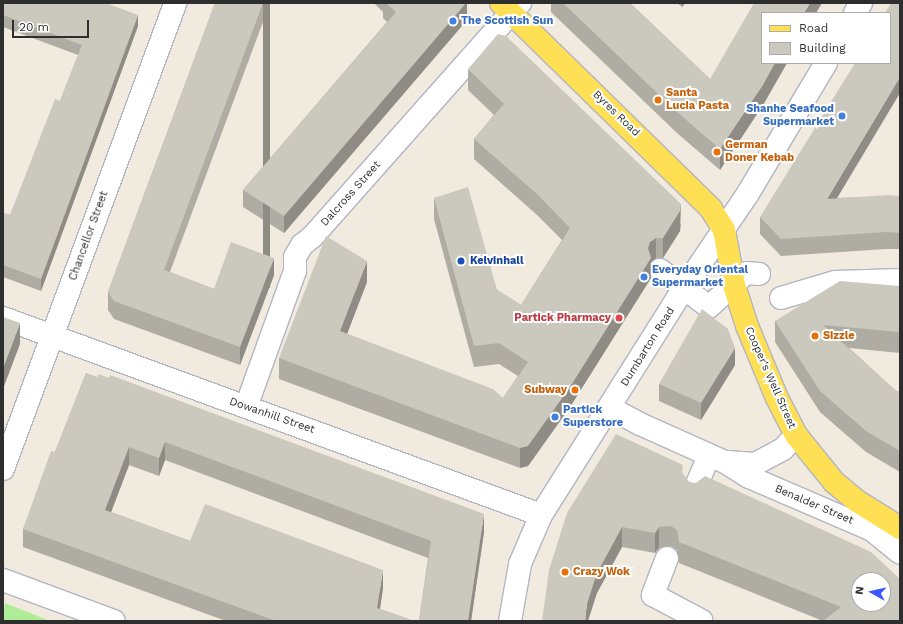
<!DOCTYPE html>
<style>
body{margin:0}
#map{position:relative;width:903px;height:624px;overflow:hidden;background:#f0eadf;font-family:"Work Sans",sans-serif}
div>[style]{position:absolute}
.green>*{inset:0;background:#afec97}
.roads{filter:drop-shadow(1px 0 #b3b5c2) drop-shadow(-1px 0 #b3b5c2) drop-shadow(0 1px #b3b5c2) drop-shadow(0 -1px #b3b5c2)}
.minor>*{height:22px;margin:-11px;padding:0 11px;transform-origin:11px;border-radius:11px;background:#fff}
.major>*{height:22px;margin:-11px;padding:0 11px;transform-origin:11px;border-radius:11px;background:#ffe055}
.wall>*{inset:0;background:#afaca3}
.shaded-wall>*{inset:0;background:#8e8c84;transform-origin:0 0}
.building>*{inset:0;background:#cbc8bd}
.dots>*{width:11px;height:11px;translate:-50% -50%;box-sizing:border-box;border:2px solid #fff;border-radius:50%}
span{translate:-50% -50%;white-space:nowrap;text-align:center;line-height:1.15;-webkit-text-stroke:4px #fff;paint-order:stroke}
.shop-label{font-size:11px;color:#366cbe;font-weight:700}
.left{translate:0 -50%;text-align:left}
.right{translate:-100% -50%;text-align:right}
.food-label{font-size:11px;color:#c56008;font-weight:700}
.street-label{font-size:11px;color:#2e2e2e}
.transit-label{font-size:11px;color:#164399;font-weight:700}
.health-label{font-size:11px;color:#be3a42;font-weight:700}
.frame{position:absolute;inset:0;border:4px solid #2e2e2e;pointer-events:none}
.legend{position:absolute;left:761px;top:12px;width:130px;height:52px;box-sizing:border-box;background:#fff;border:1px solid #ababab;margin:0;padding:5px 7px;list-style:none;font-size:12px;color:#2e2e2e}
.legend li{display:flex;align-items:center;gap:8px;height:20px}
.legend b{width:20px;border:1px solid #ababab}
.north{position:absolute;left:851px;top:572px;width:40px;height:40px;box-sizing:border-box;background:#fff;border:1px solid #ababab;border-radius:50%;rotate:278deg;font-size:11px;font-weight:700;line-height:16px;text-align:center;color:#2e2e2e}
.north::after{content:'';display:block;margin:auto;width:14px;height:18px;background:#3d58ff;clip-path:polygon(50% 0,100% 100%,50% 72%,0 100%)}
.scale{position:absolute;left:12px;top:20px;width:77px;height:18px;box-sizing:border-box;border:2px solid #2e2e2e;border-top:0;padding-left:5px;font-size:12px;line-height:14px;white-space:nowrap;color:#2e2e2e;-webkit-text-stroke:3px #fff;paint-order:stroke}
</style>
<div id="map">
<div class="green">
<i style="clip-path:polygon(5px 603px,50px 621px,3px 621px)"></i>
</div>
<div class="roads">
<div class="minor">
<i style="left:855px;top:13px;width:12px;rotate:-59deg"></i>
<i style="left:660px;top:270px;width:61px;rotate:37.1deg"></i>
<i style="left:709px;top:307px;width:50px;rotate:-42.6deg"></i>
<i style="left:746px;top:273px;width:13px;rotate:4deg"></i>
<i style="left:781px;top:298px;width:56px;rotate:-16.5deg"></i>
<i style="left:835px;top:282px;width:65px;rotate:-1.8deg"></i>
<i style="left:3px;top:318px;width:573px;rotate:20.11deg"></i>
<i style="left:246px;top:407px;width:145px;rotate:-70.2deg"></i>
<i style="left:295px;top:271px;width:14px;rotate:-90deg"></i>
<i style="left:295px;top:257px;width:14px;rotate:-60deg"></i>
<i style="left:302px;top:245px;width:14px;rotate:-39deg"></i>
<i style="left:313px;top:236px;width:312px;rotate:-48.4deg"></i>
<i style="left:610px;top:408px;width:34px;rotate:28deg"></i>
<i style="left:640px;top:424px;width:93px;rotate:24.1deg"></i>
<i style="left:725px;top:462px;width:28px;rotate:32deg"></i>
<i style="left:749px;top:477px;width:134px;rotate:23.3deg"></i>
<i style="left:872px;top:530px;width:36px;rotate:39deg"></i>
<i style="left:728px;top:462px;width:27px;rotate:4deg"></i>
<i style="left:755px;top:464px;width:32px;rotate:-28deg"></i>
<i style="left:783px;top:449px;width:19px;rotate:-47deg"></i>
<i style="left:3px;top:469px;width:497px;rotate:-69.7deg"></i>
<i style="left:694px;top:491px;width:39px;rotate:-67deg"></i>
<i style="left:667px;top:558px;width:40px;rotate:111deg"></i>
<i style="left:653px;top:595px;width:55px;rotate:28deg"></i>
<i style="left:3px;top:580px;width:118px;rotate:20.3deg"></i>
<i style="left:510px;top:621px;width:58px;rotate:-80deg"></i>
<i style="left:520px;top:564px;width:53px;rotate:-66.8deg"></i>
<i style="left:541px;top:515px;width:268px;rotate:-57.8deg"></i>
<i style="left:684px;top:288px;width:112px;rotate:-55.9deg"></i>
<i style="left:747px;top:195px;width:154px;rotate:-59.1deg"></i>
</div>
<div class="major">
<i style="left:501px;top:3px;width:294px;rotate:44.4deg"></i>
<i style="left:711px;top:209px;width:25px;rotate:58deg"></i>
<i style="left:724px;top:230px;width:56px;rotate:79.7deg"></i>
<i style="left:734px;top:285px;width:43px;rotate:72.4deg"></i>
<i style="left:747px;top:326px;width:78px;rotate:67.4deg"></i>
<i style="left:777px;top:398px;width:42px;rotate:62.8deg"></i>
<i style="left:796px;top:435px;width:60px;rotate:51deg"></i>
<i style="left:834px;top:482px;width:30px;rotate:40deg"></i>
<i style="left:857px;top:501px;width:51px;rotate:32.1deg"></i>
</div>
</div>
<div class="wall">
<i style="clip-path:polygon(3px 3px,138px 26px,41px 291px,3px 277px,3px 213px,10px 215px,60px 101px,78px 55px,3px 27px)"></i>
<i style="clip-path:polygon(215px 3px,270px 3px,170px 272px,214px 289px,274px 275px,240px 365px,114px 319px,108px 310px,108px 292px)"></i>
<i style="clip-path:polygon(374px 3px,467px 3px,467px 20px,284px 233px,243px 207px,243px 190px,387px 22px,383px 18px,383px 12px)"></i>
<i style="clip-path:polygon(551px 3px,630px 3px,710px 79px,762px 63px,787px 63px,763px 105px,720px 170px,677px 133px,551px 12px)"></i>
<i style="clip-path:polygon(677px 3px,685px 3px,682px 7px)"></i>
<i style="clip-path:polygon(468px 69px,681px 224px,680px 231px,663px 258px,656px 258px,651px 262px,651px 278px,570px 407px,528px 466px,520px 468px,279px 379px,279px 358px,367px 282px,347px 334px,503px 398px,518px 376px,499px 364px,474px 367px,434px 219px,434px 198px,497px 290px,521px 305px,562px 240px,537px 215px,474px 159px,474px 139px,494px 115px,468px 90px)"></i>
<i style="clip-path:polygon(900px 196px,900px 249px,886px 249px,781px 256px,760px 234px,760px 217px,837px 198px)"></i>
<i style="clip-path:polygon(900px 286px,900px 353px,849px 348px,896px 391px,900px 392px,900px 472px,866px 452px,820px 412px,775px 342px,775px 321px)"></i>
<i style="clip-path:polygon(735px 365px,701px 420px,659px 401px,659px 384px)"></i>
<i style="clip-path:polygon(86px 373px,484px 532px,471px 621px,419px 621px,428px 558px,165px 460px,159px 476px,129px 465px,111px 512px,190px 541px,383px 588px,380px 609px,414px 621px,226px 621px,23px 547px,23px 529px,55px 452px)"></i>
<i style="clip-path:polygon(683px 474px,689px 482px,900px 621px,823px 621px,679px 563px,677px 550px,671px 546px,659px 548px,655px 553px,622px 547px,597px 593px,549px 570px)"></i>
</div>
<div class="shaded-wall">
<i style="left:263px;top:3px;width:7px;height:285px"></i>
<i style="clip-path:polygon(466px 3px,467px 3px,467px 20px,284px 233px,284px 216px)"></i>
<i style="clip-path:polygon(682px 3px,685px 3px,682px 7px)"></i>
<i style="clip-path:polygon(810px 3px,822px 3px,816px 13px,804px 13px)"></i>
<i style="clip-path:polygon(138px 15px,138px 26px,41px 291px,41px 279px)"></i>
<i style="clip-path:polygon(775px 63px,787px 63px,763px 105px,720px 170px,720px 149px)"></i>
<i style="clip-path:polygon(900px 77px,900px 93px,827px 215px,827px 199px)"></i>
<i style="clip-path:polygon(681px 204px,680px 231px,663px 258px,663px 238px)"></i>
<i style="clip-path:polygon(656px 238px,656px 258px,651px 262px,651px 278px,570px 407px,528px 466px,520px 468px,520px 448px,648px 248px,650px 242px)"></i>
<i style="clip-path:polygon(274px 258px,274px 275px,240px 365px,240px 347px)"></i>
<i style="clip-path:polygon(367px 261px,367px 282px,340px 352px,340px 331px)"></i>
<i style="clip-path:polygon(20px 323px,20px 344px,3px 389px,3px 368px)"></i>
<i style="clip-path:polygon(735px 348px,735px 365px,701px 420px,701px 403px)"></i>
<i style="clip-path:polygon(165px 442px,165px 460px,159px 476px,159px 458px)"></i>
<i style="clip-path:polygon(129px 447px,129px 465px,105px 528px,105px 510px)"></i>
<i style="clip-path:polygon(484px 514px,484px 532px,471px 621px,468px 621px)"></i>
<i style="clip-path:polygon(622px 527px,622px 547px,597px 593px,588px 621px,585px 621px,587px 603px,597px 573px)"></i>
<i style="clip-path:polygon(659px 527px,659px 548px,655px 553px,655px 533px)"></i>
<i style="clip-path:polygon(383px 570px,383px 588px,378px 621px,377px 608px)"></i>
</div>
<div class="building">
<i style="clip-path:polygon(3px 3px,106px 3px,138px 15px,41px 279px,3px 265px,3px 213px,10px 215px,55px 99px,60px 101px,82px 45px,3px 15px)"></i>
<i style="clip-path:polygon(215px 3px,263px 3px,164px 270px,214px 289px,231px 242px,274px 258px,240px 347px,114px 301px,108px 292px)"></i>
<i style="clip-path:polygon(386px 3px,466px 3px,284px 216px,243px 190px,396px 12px)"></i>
<i style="clip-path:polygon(563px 3px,630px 3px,710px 79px,754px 3px,810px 3px,804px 13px,762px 13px,762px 63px,775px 63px,763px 85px,720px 149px,677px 112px)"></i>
<i style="clip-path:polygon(891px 3px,900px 3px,900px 77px,827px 199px,889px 195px,900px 196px,900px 233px,886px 232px,781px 239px,760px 217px,855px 63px,890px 63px,890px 13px,885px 13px)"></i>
<i style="clip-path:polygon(498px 34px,506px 36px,681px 204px,680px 211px,663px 238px,656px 238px,650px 242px,648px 248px,651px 258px,570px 387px,528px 446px,520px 448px,279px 358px,326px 236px,367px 261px,340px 331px,493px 389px,503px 398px,528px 362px,499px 343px,474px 346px,434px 198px,468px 187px,497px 290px,521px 305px,570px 228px,537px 194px,474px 139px,504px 104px,468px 69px)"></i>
<i style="clip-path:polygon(840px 281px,900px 286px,900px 332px,823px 325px,896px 391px,900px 392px,900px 451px,866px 431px,820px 391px,775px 321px)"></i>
<i style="clip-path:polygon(702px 309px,728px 329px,735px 348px,701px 403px,659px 384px)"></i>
<i style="clip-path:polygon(3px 317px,20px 323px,3px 368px)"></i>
<i style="clip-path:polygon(86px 373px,97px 377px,99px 374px,109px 378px,110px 375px,145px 388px,484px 514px,468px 621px,419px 621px,431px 541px,165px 442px,159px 458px,129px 447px,105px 510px,190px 541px,205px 504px,383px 570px,377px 608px,414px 621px,276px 621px,23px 529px,51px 451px,55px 452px)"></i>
<i style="clip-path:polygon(evenodd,616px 434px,683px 465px,682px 472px,689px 482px,696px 483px,705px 476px,871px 552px,900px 579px,900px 621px,825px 621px,824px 620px,841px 607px,679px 542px,677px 530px,671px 526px,659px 527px,655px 533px,622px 527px,597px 573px,587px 603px,585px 621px,542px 621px,549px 570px,567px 513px,616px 434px,859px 580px,883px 580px,883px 604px,859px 604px,859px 580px)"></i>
</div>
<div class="dots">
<i style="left:453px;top:21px;background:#3f7fe0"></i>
<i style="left:658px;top:100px;background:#e8710a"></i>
<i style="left:842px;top:116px;background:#3f7fe0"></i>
<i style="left:717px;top:152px;background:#e8710a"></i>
<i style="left:461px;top:261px;background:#1a4fb4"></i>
<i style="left:644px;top:277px;background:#3f7fe0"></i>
<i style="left:619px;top:318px;background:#e0444e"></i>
<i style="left:815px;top:336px;background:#e8710a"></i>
<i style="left:575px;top:390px;background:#e8710a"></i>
<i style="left:555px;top:417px;background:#3f7fe0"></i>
<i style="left:565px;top:572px;background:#e8710a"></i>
</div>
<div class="shop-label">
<span class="left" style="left:461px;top:21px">The Scottish Sun</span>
<span class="right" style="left:834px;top:116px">Shanhe Seafood<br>Supermarket</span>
<span class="left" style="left:652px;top:277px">Everyday Oriental<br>Supermarket</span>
<span class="left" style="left:563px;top:417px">Partick<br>Superstore</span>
</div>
<div class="food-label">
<span class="left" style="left:666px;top:100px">Santa<br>Lucia Pasta</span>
<span class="left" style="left:725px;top:152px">German<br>Doner Kebab</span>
<span class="left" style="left:823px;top:336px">Sizzle</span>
<span class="right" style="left:567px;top:390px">Subway</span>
<span class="left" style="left:573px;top:572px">Crazy Wok</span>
</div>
<div class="street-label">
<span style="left:616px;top:114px;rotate:44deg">Byres Road</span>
<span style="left:351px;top:194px;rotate:-48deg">Dalcross Street</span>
<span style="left:89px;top:236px;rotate:-70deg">Chancellor Street</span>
<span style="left:648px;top:347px;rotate:-58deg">Dumbarton Road</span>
<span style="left:770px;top:378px;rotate:66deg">Cooper's Well Street</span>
<span style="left:272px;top:416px;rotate:19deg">Dowanhill Street</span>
<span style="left:814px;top:505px;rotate:23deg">Benalder Street</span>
</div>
<div class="transit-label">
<span class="left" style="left:470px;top:261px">Kelvinhall</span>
</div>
<div class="health-label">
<span class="right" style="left:611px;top:318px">Partick Pharmacy</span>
</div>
<div class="frame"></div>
<ul class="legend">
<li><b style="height:5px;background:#ffe055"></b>Road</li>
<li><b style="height:11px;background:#cbc8bd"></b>Building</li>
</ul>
<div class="north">N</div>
<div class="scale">20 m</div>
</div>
